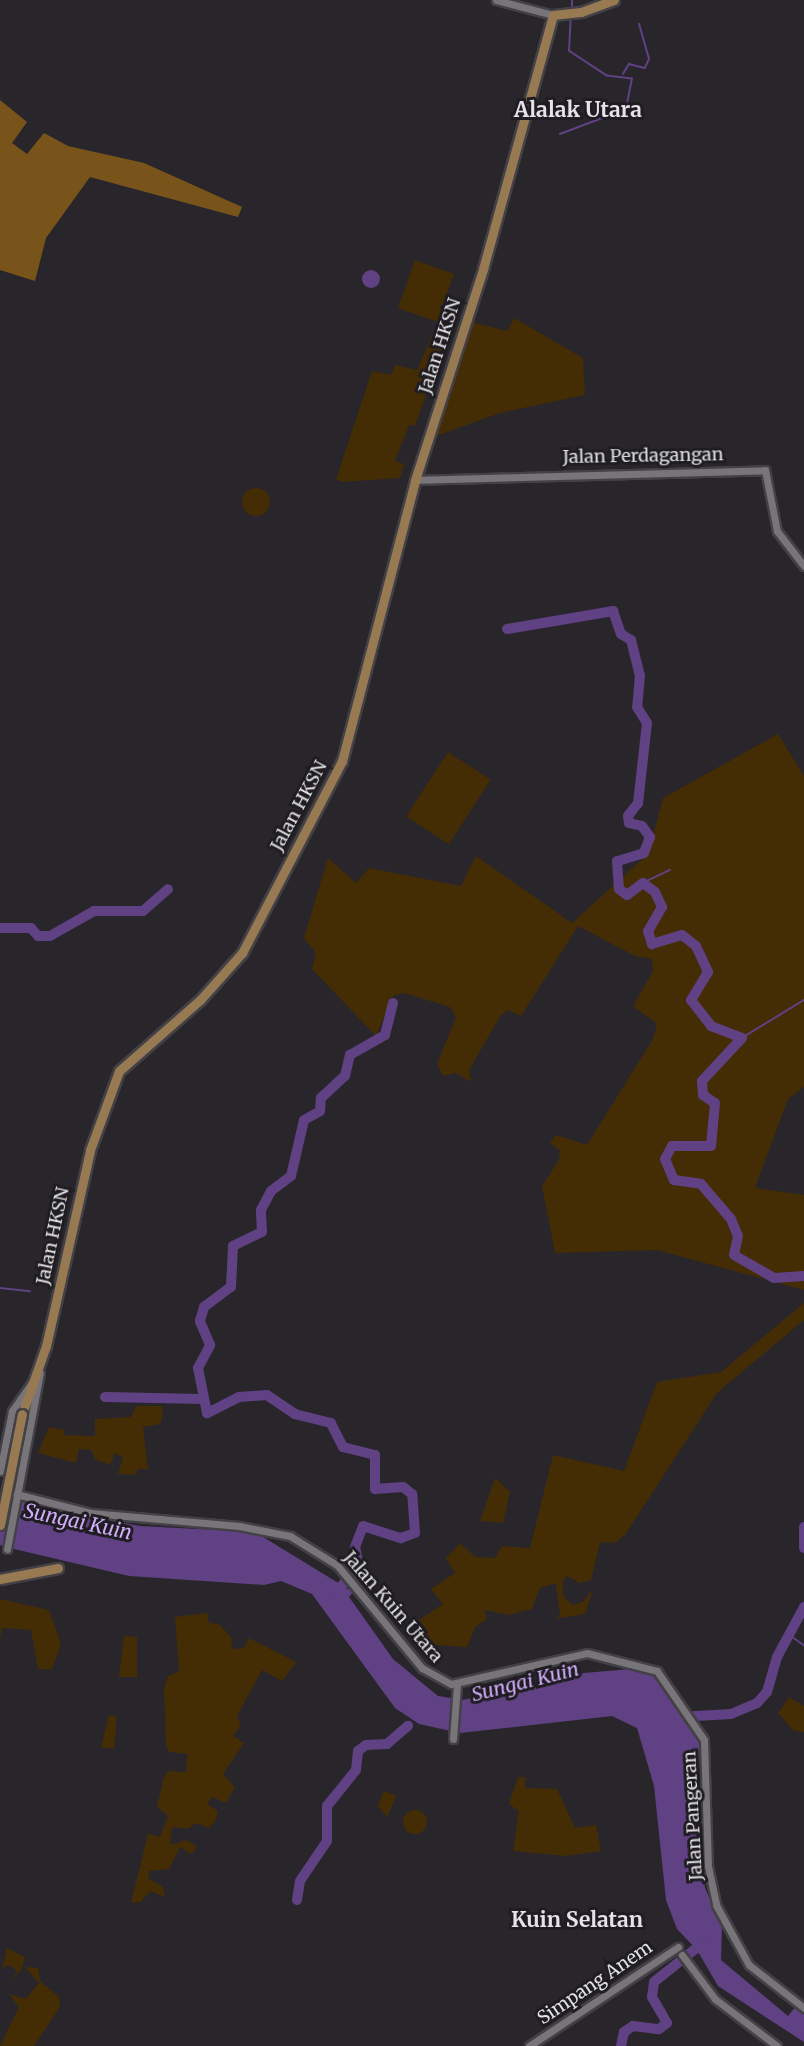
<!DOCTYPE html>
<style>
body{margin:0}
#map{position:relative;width:804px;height:2046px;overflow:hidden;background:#28262b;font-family:Merriweather,serif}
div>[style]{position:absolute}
.green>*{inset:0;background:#442c05;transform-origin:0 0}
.round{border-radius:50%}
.forest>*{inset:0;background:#79541a}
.water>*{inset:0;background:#604183}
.stream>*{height:1.5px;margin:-0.75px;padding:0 0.75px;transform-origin:0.75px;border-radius:0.75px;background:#604183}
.river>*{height:10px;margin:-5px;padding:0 5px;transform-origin:5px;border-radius:5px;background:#604183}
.roads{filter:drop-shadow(2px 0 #434146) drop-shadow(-2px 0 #434146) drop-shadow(0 2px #434146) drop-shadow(0 -2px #434146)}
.minor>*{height:7px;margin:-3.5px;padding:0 3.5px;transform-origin:3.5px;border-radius:3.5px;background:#77747a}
.major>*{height:9px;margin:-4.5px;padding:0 4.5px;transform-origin:4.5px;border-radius:4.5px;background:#977952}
.bridges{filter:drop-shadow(2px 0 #434146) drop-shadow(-2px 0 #434146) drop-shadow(0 2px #434146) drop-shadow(0 -2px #434146)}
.major-bridge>*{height:9px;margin:-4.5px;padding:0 4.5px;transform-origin:4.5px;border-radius:4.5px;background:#977952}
span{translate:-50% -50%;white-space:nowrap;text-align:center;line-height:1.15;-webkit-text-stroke:6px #1f1d22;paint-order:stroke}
.street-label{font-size:18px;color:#e1e0e3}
.water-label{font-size:20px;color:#cfadf9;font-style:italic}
.quarter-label{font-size:21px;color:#e5e2e9;font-weight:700}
</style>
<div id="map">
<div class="green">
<i style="clip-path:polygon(415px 260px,454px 274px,438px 320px,446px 306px,456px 309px,437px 367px,431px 367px,425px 383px,429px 386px,415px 426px,409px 425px,395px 461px,404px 464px,400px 478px,342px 482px,336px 479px,372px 371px,391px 375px,395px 365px,417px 370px,438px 322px,398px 308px)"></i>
<i style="clip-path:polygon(514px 318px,583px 358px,585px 395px,500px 413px,433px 437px,468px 321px,507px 331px)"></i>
<i class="round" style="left:242px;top:488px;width:28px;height:28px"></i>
<i style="clip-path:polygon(778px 734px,804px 776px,804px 1087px,788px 1099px,755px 1188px,804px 1195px,804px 1290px,657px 1250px,555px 1253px,542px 1186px,559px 1160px,560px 1150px,550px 1143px,556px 1135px,587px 1145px,653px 1039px,657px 1024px,633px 1006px,653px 971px,652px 959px,635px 956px,578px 926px,521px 1016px,508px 1010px,501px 1015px,469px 1070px,471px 1082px,456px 1073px,443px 1076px,437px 1064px,456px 1017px,450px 1007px,404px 993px,393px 996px,376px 1036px,312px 969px,316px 953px,304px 938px,328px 858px,356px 883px,369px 868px,461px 886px,476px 856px,572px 923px,648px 854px,663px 798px)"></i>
<i style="left:448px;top:752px;width:51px;height:77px;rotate:33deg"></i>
<i style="clip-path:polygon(804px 1303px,804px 1320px,717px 1393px,625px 1535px,615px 1543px,600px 1542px,591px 1580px,580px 1583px,567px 1576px,563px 1581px,563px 1596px,573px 1605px,583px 1602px,593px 1588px,585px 1614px,554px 1619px,560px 1616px,556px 1583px,540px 1588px,532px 1609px,508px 1615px,485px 1610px,487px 1619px,475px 1627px,467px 1647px,434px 1645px,424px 1636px,428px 1632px,419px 1620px,443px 1604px,431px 1589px,455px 1573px,446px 1558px,460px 1543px,475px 1557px,495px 1558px,502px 1546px,530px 1548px,553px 1455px,624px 1471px,657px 1382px,721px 1372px)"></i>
<i style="clip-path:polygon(136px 1406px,162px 1406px,163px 1415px,160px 1424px,143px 1427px,148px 1469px,138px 1469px,135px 1475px,118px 1474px,123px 1457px,115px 1453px,110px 1465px,95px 1459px,91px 1450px,79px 1449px,76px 1463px,38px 1453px,49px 1427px,65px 1430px,64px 1435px,95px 1436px,95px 1419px,131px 1417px)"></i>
<i style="clip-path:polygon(495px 1478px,510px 1492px,503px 1523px,480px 1521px)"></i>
<i style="clip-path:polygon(0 1599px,49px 1610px,61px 1644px,52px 1669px,38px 1669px,31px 1630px,2px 1628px,0 1639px)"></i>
<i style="clip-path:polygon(207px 1613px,209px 1623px,219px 1624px,231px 1637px,232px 1649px,244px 1648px,249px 1638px,296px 1662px,282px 1681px,262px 1670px,245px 1701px,237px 1717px,241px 1725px,233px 1736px,244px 1743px,223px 1774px,235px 1787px,226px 1803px,212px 1797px,207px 1804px,218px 1811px,216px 1820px,209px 1828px,196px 1823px,188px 1829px,172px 1827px,170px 1845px,187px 1840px,197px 1847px,192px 1854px,180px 1847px,169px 1869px,149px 1871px,148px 1878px,163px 1887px,165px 1897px,150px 1891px,141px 1902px,131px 1903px,148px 1834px,160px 1837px,168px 1816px,157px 1807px,164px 1777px,169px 1771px,186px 1772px,187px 1754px,169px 1752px,166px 1744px,164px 1689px,168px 1676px,179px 1671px,175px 1617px)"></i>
<i style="clip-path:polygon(124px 1636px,137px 1637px,137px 1677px,119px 1677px)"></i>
<i style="clip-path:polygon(789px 1697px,804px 1706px,804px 1732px,794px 1731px,778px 1713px)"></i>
<i style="clip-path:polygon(109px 1715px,117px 1717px,114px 1749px,101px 1747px)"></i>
<i style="clip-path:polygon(518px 1777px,525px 1777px,525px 1788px,557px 1789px,575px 1828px,596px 1825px,601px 1851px,566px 1856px,513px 1851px,519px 1811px,509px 1804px)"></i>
<i style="clip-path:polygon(384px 1791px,396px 1796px,387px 1817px,378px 1806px)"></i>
<i class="round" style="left:403px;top:1810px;width:24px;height:24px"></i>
<i style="clip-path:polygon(7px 1948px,25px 1957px,22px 1968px,12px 1981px,17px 1970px,8px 1965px,2px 1969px)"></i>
<i style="clip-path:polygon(25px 1967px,38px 1968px,40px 1981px,59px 1997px,60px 2007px,34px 2046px,0 2046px,19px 2007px,9px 1994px,26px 1999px,39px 1983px)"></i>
<i style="clip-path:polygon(603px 1975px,612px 1982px,590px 1997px,583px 1986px)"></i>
</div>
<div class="forest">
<i style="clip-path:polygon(0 100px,27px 122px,12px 143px,27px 154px,44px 133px,68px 146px,144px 163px,242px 207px,238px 217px,90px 177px,46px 238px,35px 281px,0 270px)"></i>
</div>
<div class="water">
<i class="round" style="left:362px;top:270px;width:18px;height:18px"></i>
<i style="clip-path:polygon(0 1497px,33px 1503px,40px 1513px,54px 1517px,71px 1513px,140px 1526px,255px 1532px,353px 1592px,349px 1597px,393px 1659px,438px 1696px,463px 1700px,584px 1673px,643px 1668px,665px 1681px,699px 1738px,699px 1849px,705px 1888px,722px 1927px,721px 1960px,788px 2016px,796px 2006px,804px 2011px,804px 2042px,718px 1986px,697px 1950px,677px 1929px,666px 1900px,654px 1786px,637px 1728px,612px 1716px,460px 1733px,419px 1724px,395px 1708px,312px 1594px,281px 1581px,264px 1585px,129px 1576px,14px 1549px,0 1545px)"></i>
</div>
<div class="stream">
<i style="left:572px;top:10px;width:10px;rotate:-90deg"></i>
<i style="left:623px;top:74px;width:12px;rotate:-59deg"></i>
<i style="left:629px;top:64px;width:16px;rotate:14deg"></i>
<i style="left:645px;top:68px;width:10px;rotate:-66deg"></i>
<i style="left:649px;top:59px;width:36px;rotate:-106deg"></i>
<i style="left:626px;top:109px;width:20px;rotate:27deg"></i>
<i style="left:560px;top:134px;width:71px;rotate:-20.7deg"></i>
<i style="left:626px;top:109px;width:31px;rotate:-79deg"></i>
<i style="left:632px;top:79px;width:25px;rotate:-173deg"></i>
<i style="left:607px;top:76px;width:45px;rotate:-146.7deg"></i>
<i style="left:569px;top:51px;width:33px;rotate:-87deg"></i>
<i style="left:643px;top:883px;width:30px;rotate:-26deg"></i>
<i style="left:742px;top:1038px;width:73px;rotate:-31.5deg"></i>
<i style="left:0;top:1288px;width:30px;rotate:6deg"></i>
<i style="left:790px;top:1635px;width:17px;rotate:36deg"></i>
</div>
<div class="river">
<i style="left:507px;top:629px;width:108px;rotate:-9.6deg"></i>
<i style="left:613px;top:611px;width:24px;rotate:71deg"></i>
<i style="left:621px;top:634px;width:12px;rotate:31deg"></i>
<i style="left:631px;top:640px;width:36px;rotate:76deg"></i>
<i style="left:640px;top:675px;width:32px;rotate:95deg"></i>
<i style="left:637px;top:707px;width:19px;rotate:58deg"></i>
<i style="left:647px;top:723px;width:81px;rotate:96.4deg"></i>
<i style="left:638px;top:803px;width:16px;rotate:128deg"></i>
<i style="left:628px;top:816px;width:7px;rotate:82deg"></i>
<i style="left:629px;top:823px;width:13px;rotate:13deg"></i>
<i style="left:642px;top:826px;width:14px;rotate:54deg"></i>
<i style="left:650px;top:837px;width:17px;rotate:111deg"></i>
<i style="left:644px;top:853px;width:28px;rotate:163deg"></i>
<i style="left:617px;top:861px;width:28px;rotate:86deg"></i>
<i style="left:619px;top:889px;width:10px;rotate:37deg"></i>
<i style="left:627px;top:895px;width:20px;rotate:-37deg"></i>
<i style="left:643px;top:883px;width:15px;rotate:37deg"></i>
<i style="left:655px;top:892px;width:17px;rotate:65deg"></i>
<i style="left:662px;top:907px;width:28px;rotate:120deg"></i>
<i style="left:648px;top:931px;width:14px;rotate:73deg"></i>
<i style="left:652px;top:944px;width:31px;rotate:-17deg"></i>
<i style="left:682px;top:935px;width:18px;rotate:38deg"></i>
<i style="left:696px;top:946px;width:29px;rotate:65deg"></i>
<i style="left:708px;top:972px;width:33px;rotate:121deg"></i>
<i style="left:691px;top:1000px;width:33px;rotate:52deg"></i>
<i style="left:711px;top:1026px;width:33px;rotate:21deg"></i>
<i style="left:742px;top:1038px;width:59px;rotate:132.9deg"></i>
<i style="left:702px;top:1081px;width:14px;rotate:86deg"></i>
<i style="left:703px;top:1095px;width:14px;rotate:34deg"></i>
<i style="left:715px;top:1103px;width:43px;rotate:95.3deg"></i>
<i style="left:711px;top:1146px;width:39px;rotate:180deg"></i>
<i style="left:672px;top:1146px;width:15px;rotate:118deg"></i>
<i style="left:665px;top:1159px;width:23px;rotate:67deg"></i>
<i style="left:674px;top:1180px;width:27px;rotate:8deg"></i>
<i style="left:701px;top:1184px;width:46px;rotate:49.4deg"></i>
<i style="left:731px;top:1219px;width:18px;rotate:68deg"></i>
<i style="left:738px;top:1236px;width:19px;rotate:102deg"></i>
<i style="left:734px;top:1255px;width:46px;rotate:29.9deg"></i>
<i style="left:774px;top:1278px;width:30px;rotate:-4deg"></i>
<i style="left:0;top:928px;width:31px"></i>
<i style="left:31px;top:928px;width:11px;rotate:49deg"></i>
<i style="left:38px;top:936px;width:12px"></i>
<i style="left:50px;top:936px;width:51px;rotate:-29.6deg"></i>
<i style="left:94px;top:911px;width:49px"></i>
<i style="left:143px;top:911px;width:33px;rotate:-41deg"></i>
<i style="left:105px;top:1397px;width:97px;rotate:1.2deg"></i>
<i style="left:804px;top:1527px;width:21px;rotate:90deg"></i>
<i style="left:333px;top:1595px;width:38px;rotate:-47deg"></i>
<i style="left:359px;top:1567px;width:20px;rotate:-101deg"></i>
<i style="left:355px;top:1547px;width:22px;rotate:-69deg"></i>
<i style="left:363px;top:1526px;width:40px;rotate:18deg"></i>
<i style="left:401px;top:1538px;width:15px;rotate:-20deg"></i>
<i style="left:415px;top:1533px;width:39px;rotate:-94deg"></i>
<i style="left:412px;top:1494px;width:11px;rotate:-142deg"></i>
<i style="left:403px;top:1487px;width:28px;rotate:176deg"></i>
<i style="left:375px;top:1489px;width:34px;rotate:-90deg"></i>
<i style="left:375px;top:1455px;width:33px;rotate:-166deg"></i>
<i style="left:343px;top:1447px;width:27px;rotate:-117deg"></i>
<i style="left:331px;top:1423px;width:37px;rotate:-166deg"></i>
<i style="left:295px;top:1414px;width:34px;rotate:-146deg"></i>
<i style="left:267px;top:1395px;width:28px;rotate:176deg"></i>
<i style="left:239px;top:1397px;width:36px;rotate:153deg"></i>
<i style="left:207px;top:1413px;width:46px;rotate:-101.3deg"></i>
<i style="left:198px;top:1368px;width:26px;rotate:-62deg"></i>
<i style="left:210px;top:1345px;width:26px;rotate:-113deg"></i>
<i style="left:200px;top:1321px;width:15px;rotate:-74deg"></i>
<i style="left:204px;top:1307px;width:34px;rotate:-37deg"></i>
<i style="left:231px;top:1287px;width:41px;rotate:-87.2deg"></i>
<i style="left:233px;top:1246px;width:32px;rotate:-26deg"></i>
<i style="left:262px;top:1232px;width:22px;rotate:-93deg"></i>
<i style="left:261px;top:1210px;width:21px;rotate:-62deg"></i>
<i style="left:271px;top:1191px;width:25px;rotate:-37deg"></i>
<i style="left:291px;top:1176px;width:57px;rotate:-76.9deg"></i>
<i style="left:304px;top:1120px;width:18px;rotate:-29deg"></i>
<i style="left:320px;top:1111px;width:13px;rotate:-86deg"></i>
<i style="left:321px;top:1098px;width:33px;rotate:-43deg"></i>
<i style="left:345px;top:1076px;width:22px;rotate:-77deg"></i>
<i style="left:350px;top:1055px;width:40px;rotate:-29.7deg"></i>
<i style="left:385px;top:1035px;width:33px;rotate:-76deg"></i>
<i style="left:679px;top:1717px;width:52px;rotate:-3.3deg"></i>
<i style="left:731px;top:1714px;width:28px;rotate:-23deg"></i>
<i style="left:757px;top:1703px;width:15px;rotate:-48deg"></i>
<i style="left:767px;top:1692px;width:36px;rotate:-74deg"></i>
<i style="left:777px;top:1657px;width:57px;rotate:-61.6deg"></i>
<i style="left:297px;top:1900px;width:19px;rotate:-81deg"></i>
<i style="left:300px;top:1881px;width:48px;rotate:-56deg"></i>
<i style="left:327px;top:1841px;width:35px;rotate:-90deg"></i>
<i style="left:327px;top:1806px;width:46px;rotate:-51.1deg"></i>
<i style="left:356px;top:1770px;width:19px;rotate:-84deg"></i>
<i style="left:358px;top:1751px;width:10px;rotate:-37deg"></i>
<i style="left:366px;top:1745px;width:21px;rotate:-3deg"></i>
<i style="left:387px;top:1744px;width:28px;rotate:-41deg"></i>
<i style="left:621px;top:2046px;width:14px;rotate:-78deg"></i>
<i style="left:624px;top:2032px;width:11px;rotate:-34deg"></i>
<i style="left:633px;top:2026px;width:26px;rotate:7deg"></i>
<i style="left:659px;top:2029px;width:10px;rotate:-37deg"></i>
<i style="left:667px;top:2023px;width:30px;rotate:-120deg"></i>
<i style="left:652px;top:1997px;width:15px;rotate:-82deg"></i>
<i style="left:654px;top:1982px;width:64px;rotate:-38.7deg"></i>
</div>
<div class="roads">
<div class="minor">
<i style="left:496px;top:0;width:59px;rotate:14.7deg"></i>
<i style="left:415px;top:480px;width:350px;rotate:-1.6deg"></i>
<i style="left:765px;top:470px;width:62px;rotate:78.9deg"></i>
<i style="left:777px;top:531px;width:44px;rotate:52.4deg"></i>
<i style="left:0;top:1471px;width:61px;rotate:-78.7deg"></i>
<i style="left:12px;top:1411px;width:35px;rotate:-55deg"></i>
<i style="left:16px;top:1494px;width:77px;rotate:14.2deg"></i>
<i style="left:91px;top:1513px;width:149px;rotate:5deg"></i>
<i style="left:239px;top:1526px;width:52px;rotate:11.1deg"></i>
<i style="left:290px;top:1536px;width:55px;rotate:31.7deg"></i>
<i style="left:337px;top:1565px;width:134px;rotate:50.5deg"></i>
<i style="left:422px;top:1668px;width:33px;rotate:29deg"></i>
<i style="left:451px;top:1684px;width:139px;rotate:-12.8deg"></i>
<i style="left:587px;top:1653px;width:72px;rotate:14.4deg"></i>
<i style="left:657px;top:1671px;width:83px;rotate:55.7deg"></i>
<i style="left:704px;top:1740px;width:126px;rotate:88.2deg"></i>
<i style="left:708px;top:1866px;width:40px;rotate:78deg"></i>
<i style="left:716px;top:1905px;width:68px;rotate:61.2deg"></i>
<i style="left:749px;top:1965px;width:70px;rotate:38deg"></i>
<i style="left:7px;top:1549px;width:179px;rotate:-79.4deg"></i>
<i style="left:453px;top:1739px;width:54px;rotate:-85.8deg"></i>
<i style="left:682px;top:1955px;width:55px;rotate:53.1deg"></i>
<i style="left:715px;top:1999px;width:78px;rotate:37.2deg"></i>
<i style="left:529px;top:2046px;width:179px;rotate:-33.6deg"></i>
</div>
<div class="major">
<i style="left:22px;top:1414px;width:72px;rotate:-70.6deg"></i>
<i style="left:46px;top:1346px;width:201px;rotate:-77.3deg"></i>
<i style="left:90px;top:1150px;width:84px;rotate:-69.8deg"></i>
<i style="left:119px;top:1071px;width:109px;rotate:-41.3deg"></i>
<i style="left:201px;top:999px;width:62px;rotate:-48.3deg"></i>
<i style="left:242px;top:953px;width:216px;rotate:-62.5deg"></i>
<i style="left:342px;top:761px;width:290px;rotate:-75.4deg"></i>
<i style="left:415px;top:480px;width:222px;rotate:-72.1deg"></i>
<i style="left:483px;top:269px;width:263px;rotate:-74.6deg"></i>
<i style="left:553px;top:15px;width:28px;rotate:-6deg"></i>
<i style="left:581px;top:12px;width:35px;rotate:-20deg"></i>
<i style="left:0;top:1579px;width:59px;rotate:-10.7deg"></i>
</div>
</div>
<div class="bridges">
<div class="major-bridge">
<i style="left:0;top:1525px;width:113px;rotate:-78.8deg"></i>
</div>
</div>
<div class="street-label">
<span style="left:440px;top:346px;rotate:-72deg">Jalan HKSN</span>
<span style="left:643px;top:456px;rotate:-1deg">Jalan Perdagangan</span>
<span style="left:299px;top:806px;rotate:-62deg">Jalan HKSN</span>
<span style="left:53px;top:1236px;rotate:-78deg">Jalan HKSN</span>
<span style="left:393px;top:1607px;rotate:49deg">Jalan Kuin Utara</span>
<span style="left:693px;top:1816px;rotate:-93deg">Jalan Pangeran</span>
<span style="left:595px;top:1983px;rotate:-34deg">Simpang Anem</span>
</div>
<div class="water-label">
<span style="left:78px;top:1521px;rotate:12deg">Sungai Kuin</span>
<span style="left:525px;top:1681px;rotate:-14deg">Sungai Kuin</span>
</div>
<div class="quarter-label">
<span style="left:578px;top:110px">Alalak Utara</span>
<span style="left:577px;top:1920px">Kuin Selatan</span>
</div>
</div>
